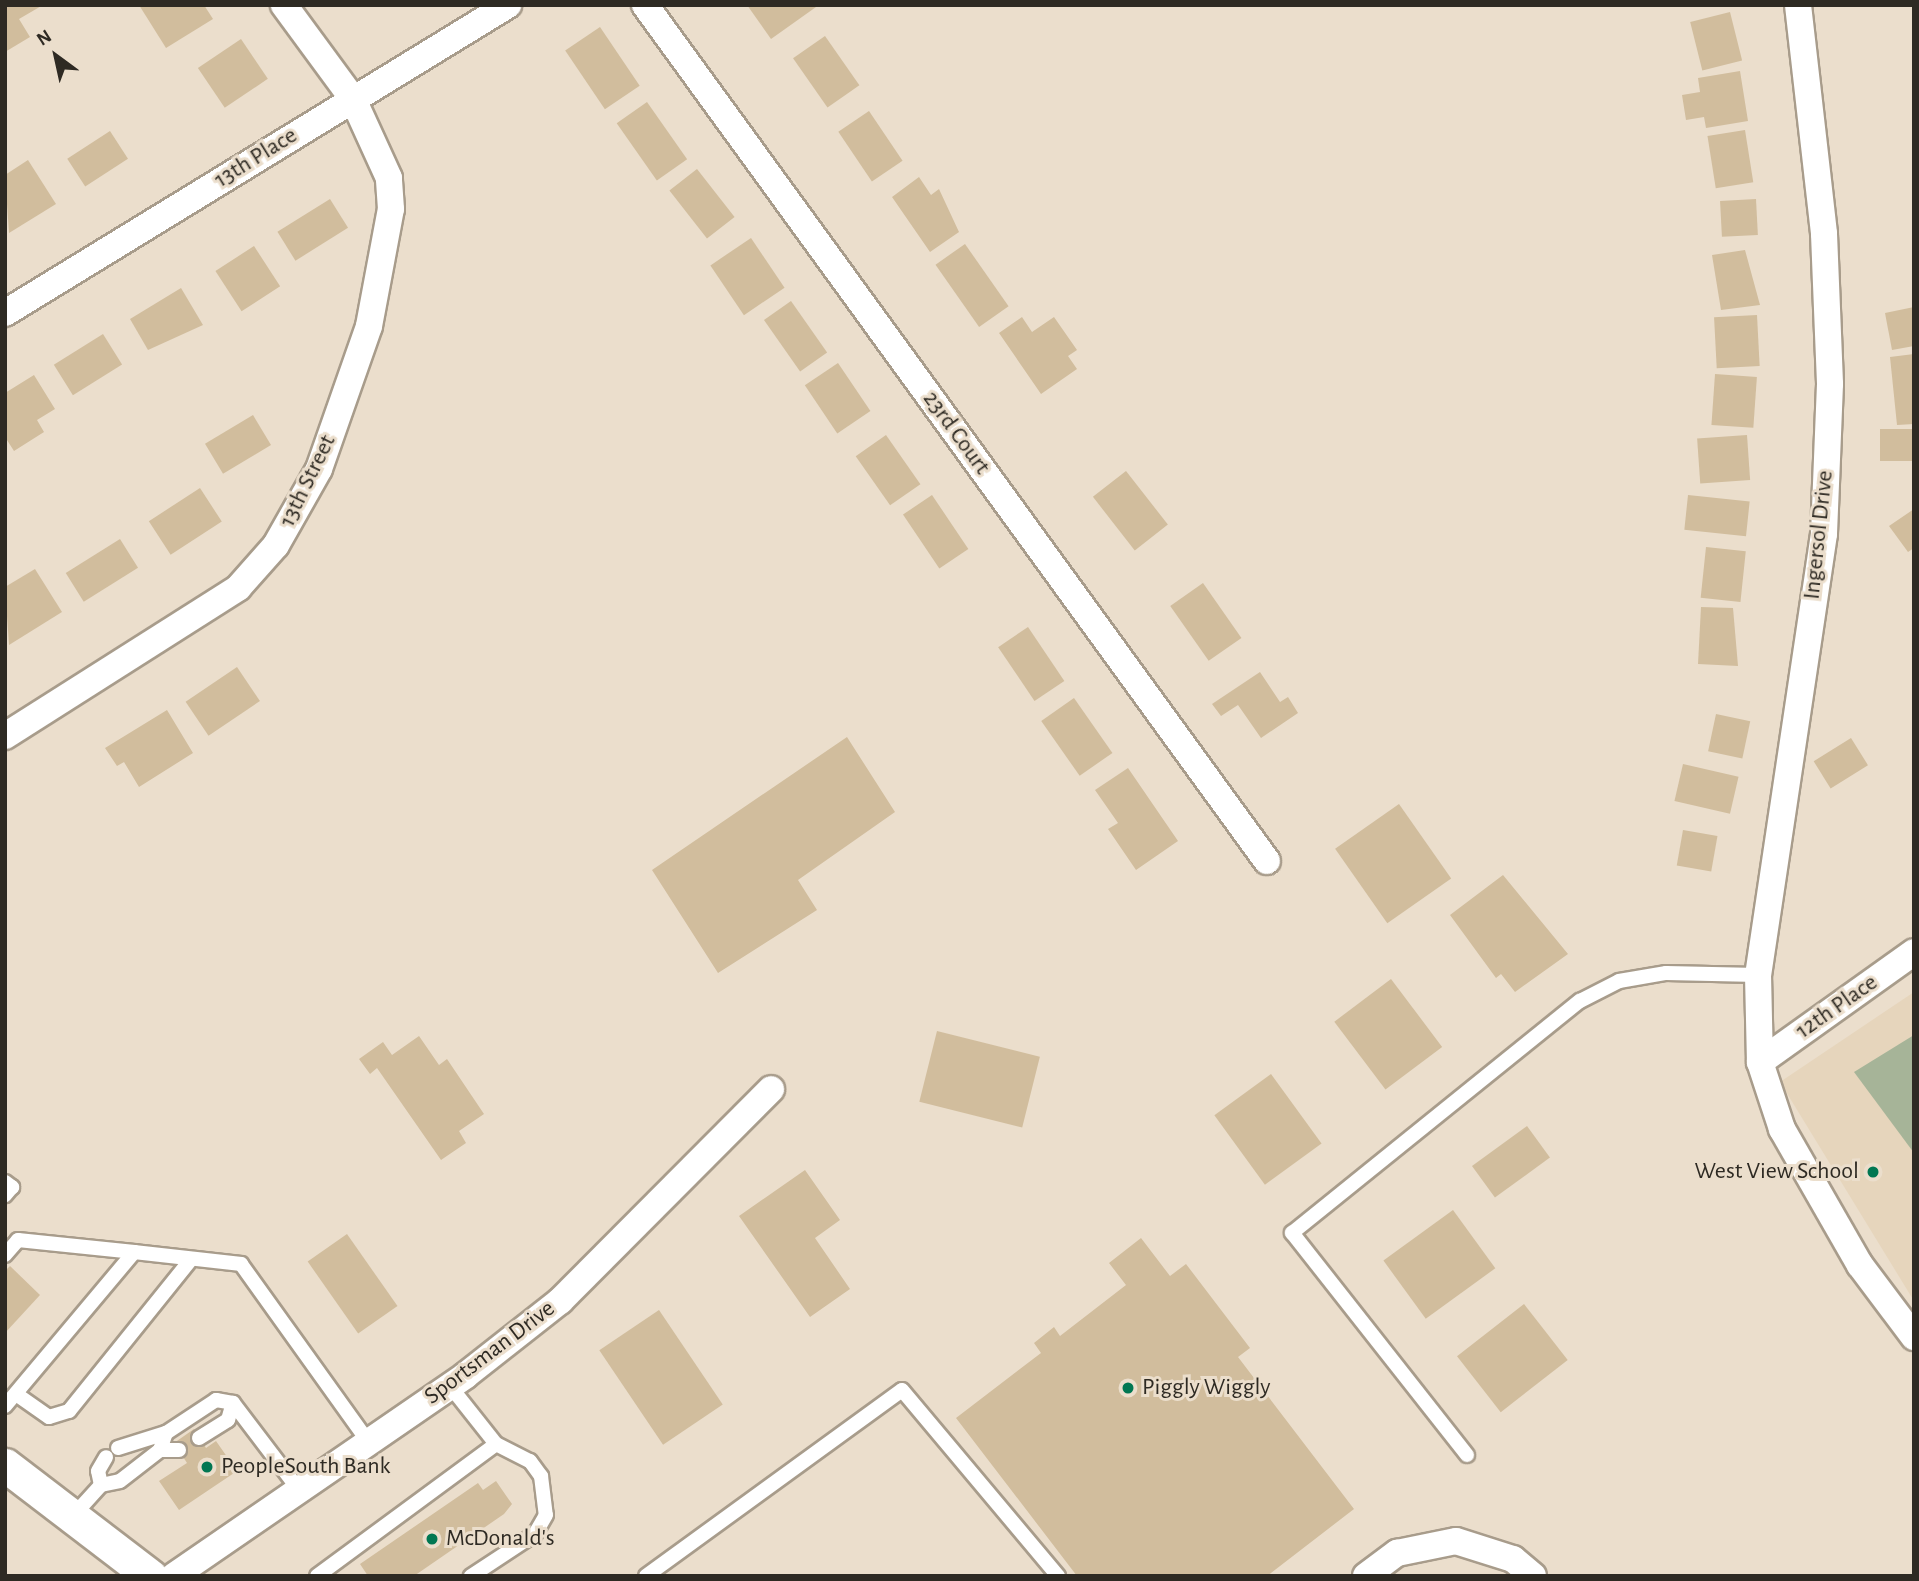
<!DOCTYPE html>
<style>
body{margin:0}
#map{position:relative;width:1919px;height:1581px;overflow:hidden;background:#ebdecc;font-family:"Alegreya Sans",sans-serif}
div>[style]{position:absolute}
.built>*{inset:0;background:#e6d5bc}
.green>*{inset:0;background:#a6b498}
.building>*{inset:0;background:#d1bd9d;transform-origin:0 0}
.roads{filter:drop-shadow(2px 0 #a89c8b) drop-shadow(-2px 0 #a89c8b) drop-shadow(0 2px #a89c8b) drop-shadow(0 -2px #a89c8b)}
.service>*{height:14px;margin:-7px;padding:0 7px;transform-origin:7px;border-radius:7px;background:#fff}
.minor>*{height:26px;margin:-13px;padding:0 13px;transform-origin:13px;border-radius:13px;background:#fff}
.tertiary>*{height:33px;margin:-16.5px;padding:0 16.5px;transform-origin:16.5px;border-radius:16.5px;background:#fff}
.dots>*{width:19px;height:19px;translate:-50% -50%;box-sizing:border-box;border:4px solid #ebdecc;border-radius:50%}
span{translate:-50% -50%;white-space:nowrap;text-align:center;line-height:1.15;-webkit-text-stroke:6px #ebdecc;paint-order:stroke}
.street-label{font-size:24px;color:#2e2a23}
.poi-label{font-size:24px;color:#2e2a23}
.right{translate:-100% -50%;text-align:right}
.left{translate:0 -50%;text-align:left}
.frame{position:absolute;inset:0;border:7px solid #2e2a23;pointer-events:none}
.north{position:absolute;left:21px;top:21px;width:70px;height:70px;-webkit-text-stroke:5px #ebdecc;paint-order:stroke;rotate:327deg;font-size:19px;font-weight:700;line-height:28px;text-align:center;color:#2e2a23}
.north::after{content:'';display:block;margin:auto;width:24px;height:32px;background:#2e2a23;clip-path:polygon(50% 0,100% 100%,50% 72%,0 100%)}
</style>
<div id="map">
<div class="built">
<i style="clip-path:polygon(1914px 992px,1914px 1301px,1780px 1082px)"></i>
</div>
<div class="green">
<i style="clip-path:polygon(1914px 1035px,1914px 1153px,1854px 1072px)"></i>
</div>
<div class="building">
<i style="clip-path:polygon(5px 5px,43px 5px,19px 19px,30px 37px,5px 52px)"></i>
<i style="clip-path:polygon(139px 5px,204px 5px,213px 19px,166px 48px)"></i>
<i style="clip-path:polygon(747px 5px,814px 5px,816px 7px,771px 39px)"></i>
<i style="left:1730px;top:12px;width:50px;height:41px;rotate:76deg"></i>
<i style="left:600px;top:27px;width:71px;height:42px;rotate:56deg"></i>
<i style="left:825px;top:36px;width:60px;height:39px;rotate:55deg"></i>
<i style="left:241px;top:39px;width:48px;height:52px;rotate:56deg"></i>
<i style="clip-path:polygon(1740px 71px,1748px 121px,1706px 128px,1704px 117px,1686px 120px,1682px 95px,1700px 92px,1698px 78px)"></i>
<i style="left:647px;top:102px;width:70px;height:37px;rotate:55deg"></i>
<i style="left:869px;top:111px;width:60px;height:37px;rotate:56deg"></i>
<i style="left:1745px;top:130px;width:53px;height:38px;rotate:81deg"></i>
<i style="left:110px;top:131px;width:33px;height:51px;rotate:57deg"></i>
<i style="clip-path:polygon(28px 160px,56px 204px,9px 233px,5px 175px)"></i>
<i style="left:697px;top:169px;width:61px;height:35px;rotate:52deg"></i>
<i style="clip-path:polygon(919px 177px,931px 195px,939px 189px,959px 232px,930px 252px,892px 197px)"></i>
<i style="left:330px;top:199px;width:34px;height:62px;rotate:58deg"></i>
<i style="left:1756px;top:199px;width:36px;height:36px;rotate:87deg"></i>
<i style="left:751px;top:238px;width:60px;height:49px;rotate:56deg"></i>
<i style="left:965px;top:244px;width:76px;height:36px;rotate:55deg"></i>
<i style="left:254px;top:246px;width:48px;height:46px;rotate:57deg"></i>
<i style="clip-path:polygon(1745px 250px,1760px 305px,1721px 310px,1712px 255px)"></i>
<i style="clip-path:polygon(181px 288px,203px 325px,148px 350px,130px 319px)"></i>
<i style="left:791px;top:301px;width:63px;height:33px;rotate:55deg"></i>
<i style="clip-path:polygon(1914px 307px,1914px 346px,1892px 350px,1885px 313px)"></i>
<i style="left:1757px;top:315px;width:51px;height:43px;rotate:87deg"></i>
<i style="clip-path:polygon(1022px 317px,1032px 332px,1054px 317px,1077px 350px,1068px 356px,1077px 369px,1041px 394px,999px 333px)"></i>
<i style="left:103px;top:334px;width:36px;height:58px;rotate:58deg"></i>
<i style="clip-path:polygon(1914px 354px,1914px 424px,1897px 425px,1890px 357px)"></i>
<i style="left:838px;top:363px;width:58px;height:40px;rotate:56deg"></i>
<i style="left:1715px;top:374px;width:42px;height:51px;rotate:4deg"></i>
<i style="clip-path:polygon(34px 375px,55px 409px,37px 420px,44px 432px,14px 451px,5px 437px,5px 393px)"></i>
<i style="left:253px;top:415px;width:35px;height:56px;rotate:59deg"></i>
<i style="left:1914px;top:429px;width:32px;height:34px;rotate:90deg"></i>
<i style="left:886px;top:435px;width:60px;height:37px;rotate:55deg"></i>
<i style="left:1747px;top:435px;width:45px;height:50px;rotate:86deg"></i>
<i style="left:1126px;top:471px;width:68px;height:42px;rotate:52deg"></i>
<i style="left:200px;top:488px;width:40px;height:61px;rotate:57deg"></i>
<i style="left:932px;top:495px;width:65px;height:35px;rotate:56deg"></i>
<i style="left:1688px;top:495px;width:62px;height:35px;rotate:6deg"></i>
<i style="clip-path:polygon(1914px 509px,1914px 548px,1908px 552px,1889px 526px)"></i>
<i style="left:120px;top:539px;width:34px;height:64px;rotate:58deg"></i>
<i style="left:1706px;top:547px;width:40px;height:51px;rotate:6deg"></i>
<i style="clip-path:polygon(35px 569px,62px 612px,9px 645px,5px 587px)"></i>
<i style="left:1203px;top:583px;width:67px;height:40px;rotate:55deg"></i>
<i style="clip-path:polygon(1701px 607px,1733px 608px,1738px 666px,1698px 664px)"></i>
<i style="left:1028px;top:627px;width:65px;height:36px;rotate:56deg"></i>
<i style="left:237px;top:667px;width:41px;height:62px;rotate:56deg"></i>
<i style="clip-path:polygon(1260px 672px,1280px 702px,1288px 697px,1298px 713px,1261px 738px,1238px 705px,1221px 716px,1212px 704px)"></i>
<i style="left:1074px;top:698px;width:67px;height:40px;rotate:55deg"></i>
<i style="clip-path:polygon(167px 710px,193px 753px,139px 787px,124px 762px,117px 766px,105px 748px)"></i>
<i style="left:1716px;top:714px;width:35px;height:38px;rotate:12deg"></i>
<i style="clip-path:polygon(847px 737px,895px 812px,798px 880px,817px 910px,718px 973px,652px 870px)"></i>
<i style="left:1851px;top:738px;width:32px;height:44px;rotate:58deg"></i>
<i style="left:1683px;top:764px;width:57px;height:38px;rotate:13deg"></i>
<i style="clip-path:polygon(1128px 768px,1178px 841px,1136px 870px,1108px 829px,1118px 823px,1095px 790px)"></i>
<i style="left:1399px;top:804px;width:91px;height:78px;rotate:55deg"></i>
<i style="left:1683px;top:830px;width:35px;height:36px;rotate:10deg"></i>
<i style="clip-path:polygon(1503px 875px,1568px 954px,1515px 992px,1501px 974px,1496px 978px,1450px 915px)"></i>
<i style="left:1391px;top:979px;width:85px;height:71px;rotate:53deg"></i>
<i style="left:937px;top:1031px;width:106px;height:73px;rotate:14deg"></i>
<i style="clip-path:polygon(419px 1036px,439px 1065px,447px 1059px,484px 1114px,459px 1131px,466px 1143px,441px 1160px,377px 1068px,370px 1074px,359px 1059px,383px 1042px,392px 1055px)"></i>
<i style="left:1271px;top:1074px;width:86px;height:70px;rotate:54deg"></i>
<i style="left:1527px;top:1126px;width:39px;height:68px;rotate:54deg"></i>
<i style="clip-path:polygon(805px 1170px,840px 1220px,815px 1238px,850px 1289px,810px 1317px,739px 1216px)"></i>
<i style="left:1453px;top:1210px;width:72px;height:86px;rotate:54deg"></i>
<i style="left:347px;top:1234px;width:88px;height:48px;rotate:55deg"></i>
<i style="clip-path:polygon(1141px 1238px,1170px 1276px,1186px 1264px,1250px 1348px,1238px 1357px,1354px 1509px,1267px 1576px,1077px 1576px,956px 1418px,1041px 1353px,1034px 1343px,1054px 1327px,1060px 1336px,1126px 1285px,1109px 1263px)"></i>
<i style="clip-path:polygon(10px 1266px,40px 1295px,5px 1333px,5px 1271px)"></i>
<i style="left:1524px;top:1304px;width:71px;height:85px;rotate:52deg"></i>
<i style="left:659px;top:1310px;width:114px;height:72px;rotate:56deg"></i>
<i style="clip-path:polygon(194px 1429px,206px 1448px,216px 1441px,237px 1471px,179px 1510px,159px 1481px,187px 1463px,174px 1443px)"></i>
<i style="clip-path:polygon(496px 1481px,512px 1504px,504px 1514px,414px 1576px,368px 1576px,360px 1564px,478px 1483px,483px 1490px)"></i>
</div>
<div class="roads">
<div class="service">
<i style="left:5px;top:1182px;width:9px;rotate:36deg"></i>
<i style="left:12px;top:1187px;width:11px;rotate:131deg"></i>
<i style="left:5px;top:1255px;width:20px;rotate:-49deg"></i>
<i style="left:18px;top:1240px;width:117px;rotate:5.9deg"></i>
<i style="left:450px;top:1386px;width:74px;rotate:51.6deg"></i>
<i style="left:16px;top:1394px;width:40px;rotate:34.9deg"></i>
<i style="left:49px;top:1417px;width:21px;rotate:-17deg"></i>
<i style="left:69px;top:1411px;width:195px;rotate:-51.2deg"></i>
<i style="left:5px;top:1406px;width:201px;rotate:-50deg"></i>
<i style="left:134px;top:1252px;width:108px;rotate:6.4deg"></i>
<i style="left:241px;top:1264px;width:216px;rotate:54.4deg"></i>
<i style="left:199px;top:1438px;width:34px;rotate:-32deg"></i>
<i style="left:228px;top:1420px;width:18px;rotate:-74deg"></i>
<i style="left:233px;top:1403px;width:109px;rotate:52.8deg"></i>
<i style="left:118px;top:1448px;width:50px;rotate:-17.4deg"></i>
<i style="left:160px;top:1450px;width:19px"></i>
<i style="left:1467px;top:1455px;width:283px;rotate:-128.2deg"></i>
<i style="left:1292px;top:1233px;width:370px;rotate:-38.9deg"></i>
<i style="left:1580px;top:1001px;width:44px;rotate:-27.1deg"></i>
<i style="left:1619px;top:981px;width:48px;rotate:-9.7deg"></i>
<i style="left:1666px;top:973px;width:92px;rotate:1.2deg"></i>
<i style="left:101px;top:1485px;width:14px;rotate:-102deg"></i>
<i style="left:98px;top:1471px;width:16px;rotate:-60deg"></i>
<i style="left:72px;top:1517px;width:43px;rotate:-47.8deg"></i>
<i style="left:101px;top:1485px;width:19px;rotate:-12deg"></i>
<i style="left:120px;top:1481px;width:51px;rotate:-37.8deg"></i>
<i style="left:160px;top:1450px;width:18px;rotate:-71deg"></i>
<i style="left:166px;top:1433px;width:60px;rotate:-33.4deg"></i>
<i style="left:216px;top:1400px;width:17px;rotate:10deg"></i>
<i style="left:317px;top:1576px;width:222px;rotate:-36.4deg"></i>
<i style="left:496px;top:1444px;width:38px;rotate:27deg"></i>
<i style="left:530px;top:1461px;width:19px;rotate:54deg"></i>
<i style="left:541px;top:1476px;width:39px;rotate:83deg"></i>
<i style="left:546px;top:1515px;width:22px;rotate:120deg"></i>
<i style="left:535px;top:1534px;width:77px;rotate:146.7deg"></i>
<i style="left:646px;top:1576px;width:316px;rotate:-36deg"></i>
<i style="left:902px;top:1390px;width:243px;rotate:50deg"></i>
</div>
<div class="minor">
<i style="left:645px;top:5px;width:1058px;rotate:54deg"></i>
<i style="left:1798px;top:5px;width:230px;rotate:83.5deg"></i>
<i style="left:1824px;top:234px;width:150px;rotate:87.7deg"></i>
<i style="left:1830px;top:384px;width:150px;rotate:92.3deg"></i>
<i style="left:1824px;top:534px;width:446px;rotate:98.5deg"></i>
<i style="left:1758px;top:975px;width:87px;rotate:88.7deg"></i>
<i style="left:1760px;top:1062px;width:71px;rotate:71.8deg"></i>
<i style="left:1782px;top:1129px;width:157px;rotate:60.2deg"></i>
<i style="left:1860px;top:1265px;width:90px;rotate:53.1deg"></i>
<i style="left:5px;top:313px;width:590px;rotate:-31.48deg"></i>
<i style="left:5px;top:736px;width:276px;rotate:-32.4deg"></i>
<i style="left:238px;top:588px;width:57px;rotate:-48.5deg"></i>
<i style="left:276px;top:545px;width:87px;rotate:-60.5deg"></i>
<i style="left:319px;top:469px;width:151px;rotate:-70.7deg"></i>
<i style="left:369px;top:326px;width:119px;rotate:-79.4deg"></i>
<i style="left:391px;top:209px;width:31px;rotate:-94deg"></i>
<i style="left:389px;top:178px;width:87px;rotate:-114.5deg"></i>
<i style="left:353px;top:99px;width:117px;rotate:-126.3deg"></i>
<i style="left:1760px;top:1062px;width:189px;rotate:-35.5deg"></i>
<i style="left:174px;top:1576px;width:354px;rotate:-34.5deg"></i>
<i style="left:466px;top:1375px;width:120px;rotate:-38.2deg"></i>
<i style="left:560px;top:1301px;width:299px;rotate:-45.1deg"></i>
<i style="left:1366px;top:1576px;width:39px;rotate:-37deg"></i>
<i style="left:1397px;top:1553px;width:60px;rotate:-11.5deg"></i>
<i style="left:1456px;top:1541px;width:60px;rotate:17.5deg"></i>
<i style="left:1513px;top:1559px;width:26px;rotate:40deg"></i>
</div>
<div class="tertiary">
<i style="left:5px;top:1465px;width:183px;rotate:37.4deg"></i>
</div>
</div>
<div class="dots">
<i style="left:1873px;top:1172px;background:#017752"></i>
<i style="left:1128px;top:1388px;background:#017752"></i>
<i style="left:207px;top:1467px;background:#017752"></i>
<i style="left:432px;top:1539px;background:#017752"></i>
</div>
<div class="street-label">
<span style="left:256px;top:158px;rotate:-32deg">13th Place</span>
<span style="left:956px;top:433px;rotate:54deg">23rd Court</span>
<span style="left:308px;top:481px;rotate:-64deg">13th Street</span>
<span style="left:1819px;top:535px;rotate:-84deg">Ingersol Drive</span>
<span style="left:1837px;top:1007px;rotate:-35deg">12th Place</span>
<span style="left:490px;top:1353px;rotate:-37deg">Sportsman Drive</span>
</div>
<div class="poi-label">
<span class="right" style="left:1859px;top:1172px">West View School</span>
<span class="left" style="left:1142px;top:1388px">Piggly Wiggly</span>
<span class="left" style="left:221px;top:1467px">PeopleSouth Bank</span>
<span class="left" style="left:446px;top:1539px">McDonald's</span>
</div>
<div class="frame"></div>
<div class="north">N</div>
</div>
